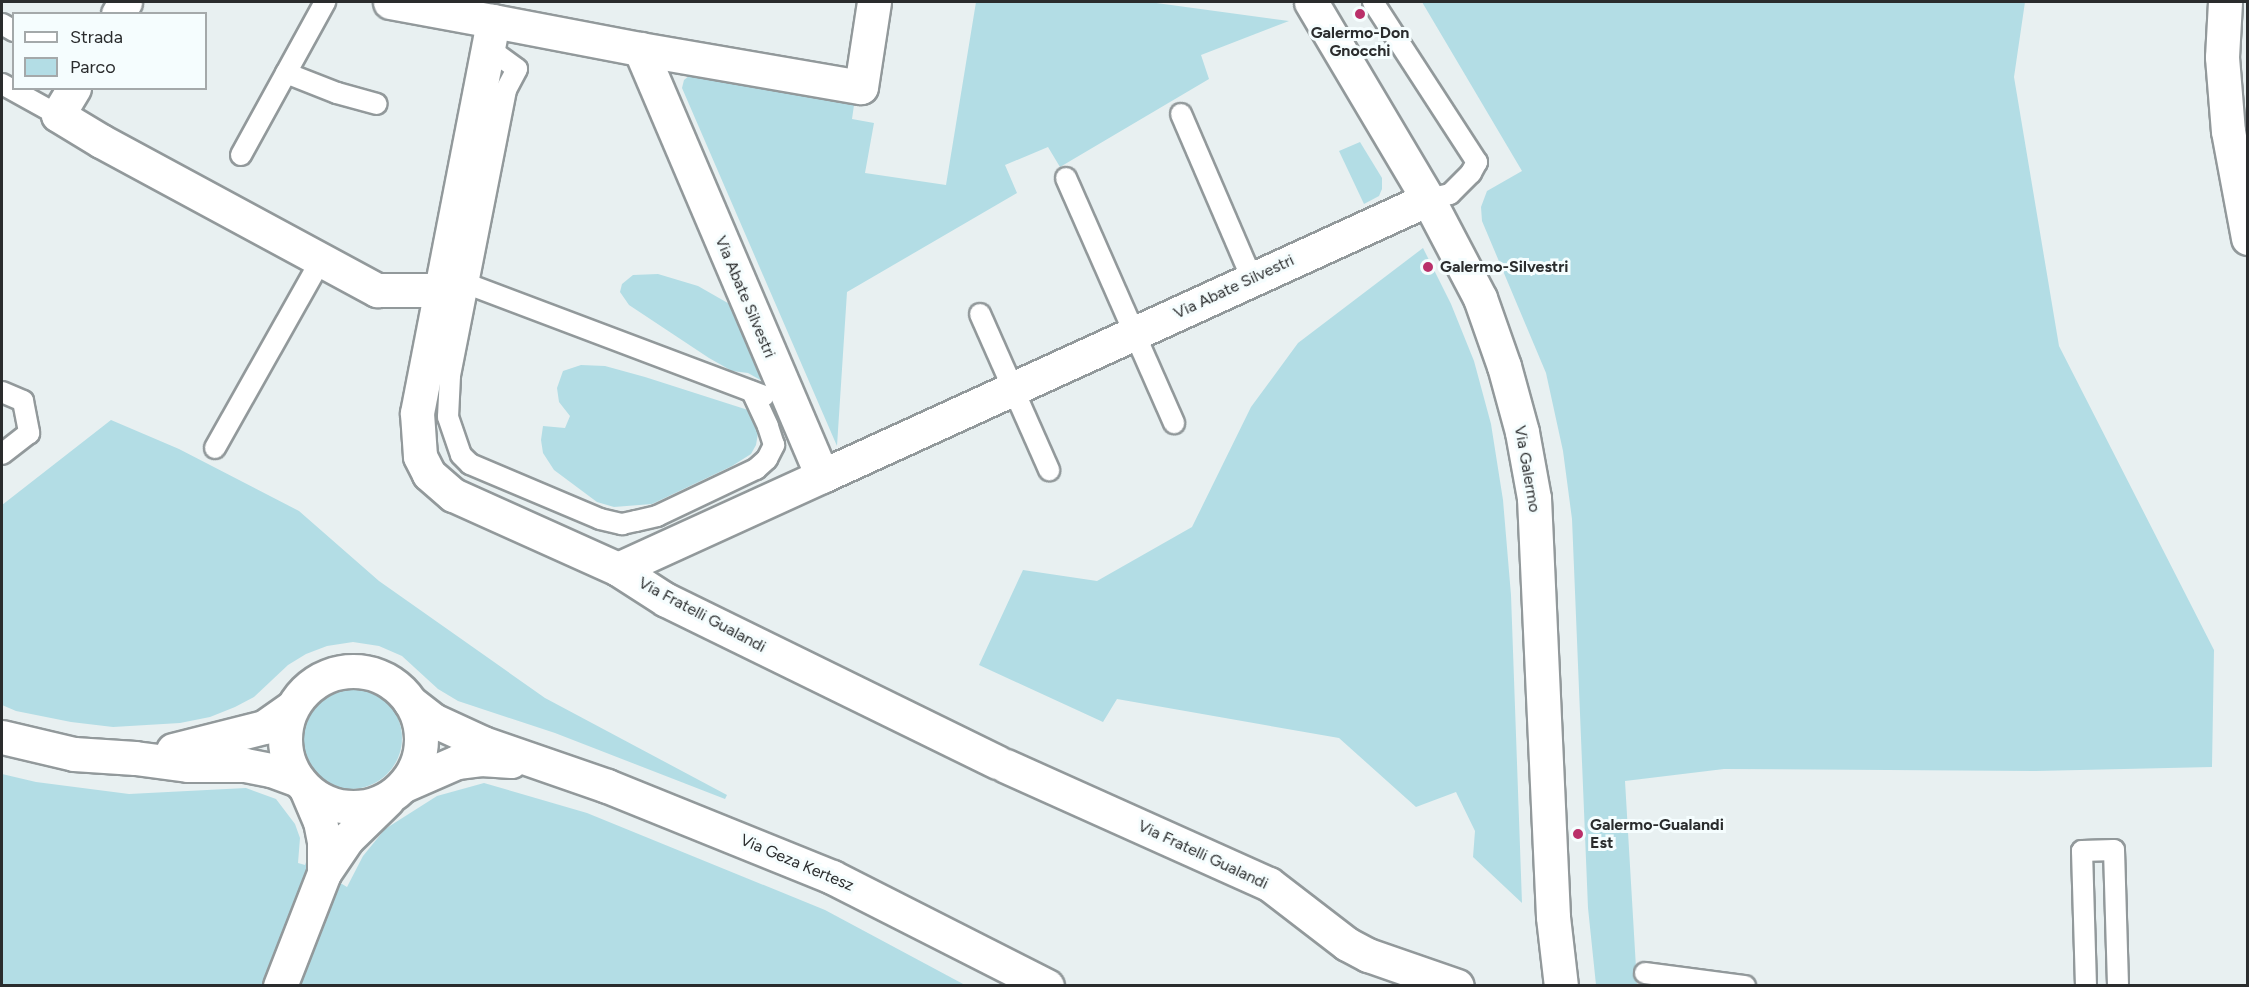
<!DOCTYPE html>
<style>
body{margin:0}
#map{position:relative;width:2249px;height:987px;overflow:hidden;background:#e8f0f1;font-family:Figtree,sans-serif}
div>[style]{position:absolute}
.green>*{inset:0;background:#b3dde5}
.round{border-radius:50%}
.roads{filter:drop-shadow(2px 0 #92999b) drop-shadow(-2px 0 #92999b) drop-shadow(0 2px #92999b) drop-shadow(0 -2px #92999b)}
.lane>*{height:20px;margin:-10px;padding:0 10px;transform-origin:10px;border-radius:10px;background:#fff}
.street>*{height:33px;margin:-16.5px;padding:0 16.5px;transform-origin:16.5px;border-radius:16.5px;background:#fff}
.street>.ring{margin:-16.5px;padding:0;box-sizing:content-box;background:none;border:33px solid #fff;border-radius:50%}
.secondary>*{height:33px;margin:-16.5px;padding:0 16.5px;transform-origin:16.5px;border-radius:16.5px;background:#fff}
.dots>*{width:16px;height:16px;translate:-50% -50%;box-sizing:border-box;border:3px solid #f5fdfe;border-radius:50%}
span{translate:-50% -50%;white-space:nowrap;text-align:center;line-height:1.15;-webkit-text-stroke:6px #f5fdfe;paint-order:stroke}
.poi-label{font-size:16px;color:#2a2c2d;font-weight:700}
.left{translate:0 -50%;text-align:left}
.street-label{font-size:16px;color:#2a2c2d}
.frame{position:absolute;inset:0;border:3px solid #2a2c2d;pointer-events:none}
.legend{position:absolute;left:12px;top:12px;width:195px;height:78px;box-sizing:border-box;background:#f5fdfe;border:2px solid #a4a9aa;margin:0;padding:8px 10px;list-style:none;font-size:18px;color:#2a2c2d}
.legend li{display:flex;align-items:center;gap:12px;height:30px}
.legend b{width:30px;border:2px solid #a4a9aa}
</style>
<div id="map">
<div class="green">
<i style="clip-path:polygon(976px 2px,1149px 2px,1289px 21px,1201px 55px,1209px 79px,1060px 167px,1048px 147px,1005px 165px,1017px 193px,847px 292px,837px 446px,682px 88px,684px 80px,689px 76px,854px 105px,852px 119px,874px 123px,865px 173px,946px 185px)"></i>
<i style="clip-path:polygon(1422px 2px,2025px 2px,2014px 77px,2059px 346px,2214px 650px,2212px 767px,2036px 771px,1724px 769px,1625px 781px,1637px 985px,1596px 985px,1588px 908px,1572px 519px,1563px 451px,1546px 373px,1482px 221px,1481px 207px,1487px 191px,1522px 171px)"></i>
<i style="clip-path:polygon(1360px 142px,1382px 178px,1382px 189px,1379px 196px,1364px 204px,1339px 151px)"></i>
<i style="clip-path:polygon(1423px 248px,1451px 304px,1474px 361px,1491px 424px,1503px 500px,1511px 595px,1522px 903px,1473px 857px,1475px 831px,1456px 792px,1416px 807px,1339px 738px,1117px 699px,1103px 722px,979px 665px,1023px 570px,1097px 581px,1192px 527px,1251px 407px,1298px 343px)"></i>
<i style="clip-path:polygon(658px 274px,698px 286px,740px 310px,766px 383px,748px 373px,732px 371px,709px 358px,629px 305px,620px 292px,622px 284px,633px 275px)"></i>
<i style="clip-path:polygon(581px 365px,605px 366px,645px 377px,748px 410px,758px 433px,756px 445px,751px 454px,732px 466px,652px 504px,614px 507px,597px 502px,554px 470px,543px 453px,541px 440px,543px 426px,565px 428px,570px 416px,559px 402px,557px 388px,563px 371px)"></i>
<i style="clip-path:polygon(111px 420px,179px 449px,299px 511px,379px 581px,545px 698px,727px 795px,725px 799px,555px 733px,458px 701px,438px 689px,402px 656px,379px 646px,353px 642px,327px 646px,306px 654px,288px 665px,254px 697px,235px 707px,210px 717px,180px 723px,113px 727px,71px 722px,16px 711px,2px 705px,2px 505px)"></i>
<i class="round" style="left:300px;top:687px;width:102px;height:102px"></i>
<i style="clip-path:polygon(2px 774px,36px 782px,129px 794px,246px 788px,276px 799px,295px 824px,300px 838px,298px 863px,305px 865px,311px 848px,312px 859px,263px 985px,2px 986px)"></i>
<i style="clip-path:polygon(484px 783px,587px 813px,825px 910px,965px 985px,297px 986px,337px 881px,347px 887px,363px 856px,385px 829px,437px 796px)"></i>
</div>
<div class="roads">
<div class="lane">
<i style="left:1373px;top:2px;width:191px;rotate:57deg"></i>
<i style="left:1477px;top:162px;width:13px;rotate:119deg"></i>
<i style="left:1471px;top:173px;width:30px;rotate:135deg"></i>
<i style="left:1450px;top:194px;width:23px;rotate:167deg"></i>
<i style="left:2px;top:24px;width:14px;rotate:30deg"></i>
<i style="left:487px;top:47px;width:37px;rotate:36deg"></i>
<i style="left:517px;top:69px;width:24px;rotate:118deg"></i>
<i style="left:506px;top:90px;width:291px;rotate:101.1deg"></i>
<i style="left:450px;top:376px;width:41px;rotate:92.8deg"></i>
<i style="left:448px;top:417px;width:40px;rotate:71.1deg"></i>
<i style="left:461px;top:455px;width:13px;rotate:45deg"></i>
<i style="left:470px;top:464px;width:141px;rotate:22.9deg"></i>
<i style="left:600px;top:519px;width:23px;rotate:13deg"></i>
<i style="left:622px;top:524px;width:14px;rotate:-12deg"></i>
<i style="left:636px;top:521px;width:22px;rotate:-13deg"></i>
<i style="left:657px;top:516px;width:110px;rotate:-25.4deg"></i>
<i style="left:756px;top:469px;width:15px;rotate:-42deg"></i>
<i style="left:767px;top:459px;width:16px;rotate:-63deg"></i>
<i style="left:774px;top:445px;width:20px;rotate:-108deg"></i>
<i style="left:768px;top:426px;width:38px;rotate:-115deg"></i>
<i style="left:286px;top:73px;width:55px;rotate:21.4deg"></i>
<i style="left:337px;top:93px;width:41px;rotate:15.4deg"></i>
<i style="left:2px;top:84px;width:64px;rotate:29deg"></i>
<i style="left:1181px;top:114px;width:180px;rotate:66.7deg"></i>
<i style="left:241px;top:155px;width:175px;rotate:-61.2deg"></i>
<i style="left:1066px;top:178px;width:268px;rotate:66.2deg"></i>
<i style="left:457px;top:280px;width:328px;rotate:20.7deg"></i>
<i style="left:980px;top:314px;width:171px;rotate:66.1deg"></i>
<i style="left:2px;top:392px;width:23px;rotate:23deg"></i>
<i style="left:23px;top:401px;width:33px;rotate:79deg"></i>
<i style="left:29px;top:433px;width:34px;rotate:142deg"></i>
<i style="left:215px;top:448px;width:216px;rotate:-60.6deg"></i>
<i style="left:1645px;top:973px;width:101px;rotate:7.4deg"></i>
<i style="left:2086px;top:986px;width:135px;rotate:-91.7deg"></i>
<i style="left:2082px;top:851px;width:32px;rotate:-2deg"></i>
<i style="left:2114px;top:850px;width:136px;rotate:88.3deg"></i>
</div>
<div class="street">
<i style="left:390px;top:2px;width:105px;rotate:10.5deg"></i>
<i style="left:2225px;top:2px;width:55px;rotate:93.1deg"></i>
<i style="left:2222px;top:57px;width:74px;rotate:85.4deg"></i>
<i style="left:2228px;top:131px;width:109px;rotate:79.4deg"></i>
<i style="left:118px;top:14px;width:14px;rotate:-60deg"></i>
<i style="left:640px;top:49px;width:224px;rotate:9.8deg"></i>
<i style="left:861px;top:87px;width:86px;rotate:-81.3deg"></i>
<i style="left:74px;top:88px;width:31px;rotate:121deg"></i>
<i style="left:58px;top:115px;width:50px;rotate:31.2deg"></i>
<i style="left:101px;top:141px;width:314px;rotate:28.4deg"></i>
<i style="left:377px;top:290px;width:64px"></i>
<i style="left:618px;top:569px;width:224px;rotate:-24.5deg"></i>
<i class="ring" style="left:285px;top:671px;width:103px;height:103px"></i>
<i style="left:410px;top:702px;width:29px;rotate:38deg"></i>
<i style="left:433px;top:720px;width:55px;rotate:24.7deg"></i>
<i style="left:483px;top:743px;width:131px;rotate:19.1deg"></i>
<i style="left:607px;top:786px;width:243px;rotate:22deg"></i>
<i style="left:832px;top:877px;width:241px;rotate:26.9deg"></i>
<i style="left:2px;top:737px;width:74px;rotate:13.3deg"></i>
<i style="left:74px;top:754px;width:61px;rotate:3.8deg"></i>
<i style="left:135px;top:758px;width:53px;rotate:7.5deg"></i>
<i style="left:188px;top:765px;width:57px"></i>
<i style="left:245px;top:765px;width:26px;rotate:11deg"></i>
<i style="left:271px;top:770px;width:29px;rotate:20deg"></i>
<i style="left:173px;top:750px;width:94px;rotate:-14.2deg"></i>
<i style="left:264px;top:727px;width:33px;rotate:-35deg"></i>
<i style="left:997px;top:762px;width:369px;rotate:-153.9deg"></i>
<i style="left:666px;top:600px;width:57px;rotate:-147.1deg"></i>
<i style="left:618px;top:569px;width:181px;rotate:-155.8deg"></i>
<i style="left:453px;top:495px;width:32px;rotate:-139deg"></i>
<i style="left:429px;top:474px;width:20px;rotate:-117deg"></i>
<i style="left:420px;top:456px;width:43px;rotate:-94deg"></i>
<i style="left:417px;top:413px;width:399px;rotate:-79deg"></i>
<i style="left:493px;top:21px;width:150px;rotate:10.8deg"></i>
<i style="left:640px;top:49px;width:464px;rotate:66.9deg"></i>
<i style="left:822px;top:476px;width:666px;rotate:-24.56deg"></i>
<i style="left:1006px;top:766px;width:288px;rotate:24.2deg"></i>
<i style="left:1269px;top:884px;width:98px;rotate:37.6deg"></i>
<i style="left:1347px;top:944px;width:24px;rotate:28deg"></i>
<i style="left:1368px;top:955px;width:94px;rotate:19.2deg"></i>
<i style="left:404px;top:785px;width:58px;rotate:-23.5deg"></i>
<i style="left:457px;top:762px;width:24px;rotate:-7deg"></i>
<i style="left:481px;top:759px;width:30px;rotate:4deg"></i>
<i style="left:307px;top:791px;width:33px;rotate:67deg"></i>
<i style="left:320px;top:821px;width:20px;rotate:79deg"></i>
<i style="left:324px;top:841px;width:32px;rotate:90deg"></i>
<i style="left:280px;top:986px;width:121px;rotate:-68.7deg"></i>
<i style="left:324px;top:873px;width:41px;rotate:-55.9deg"></i>
<i style="left:347px;top:839px;width:56px;rotate:-44.3deg"></i>
</div>
<div class="secondary">
<i style="left:1311px;top:2px;width:229px;rotate:59.3deg"></i>
<i style="left:1428px;top:199px;width:112px;rotate:62.3deg"></i>
<i style="left:1480px;top:298px;width:72px;rotate:70.6deg"></i>
<i style="left:1504px;top:366px;width:68px;rotate:74.7deg"></i>
<i style="left:1522px;top:432px;width:67px;rotate:79.7deg"></i>
<i style="left:1534px;top:498px;width:419px;rotate:87.4deg"></i>
<i style="left:1553px;top:917px;width:69px;rotate:83.4deg"></i>
</div>
</div>
<div class="dots">
<i style="left:1360px;top:14px;background:#ba306a"></i>
<i style="left:1428px;top:267px;background:#ba306a"></i>
<i style="left:1578px;top:834px;background:#ba306a"></i>
</div>
<div class="poi-label">
<span style="left:1360px;top:42px">Galermo-Don<br>Gnocchi</span>
<span class="left" style="left:1440px;top:267px">Galermo-Silvestri</span>
<span class="left" style="left:1590px;top:834px">Galermo-Gualandi<br>Est</span>
</div>
<div class="street-label">
<span style="left:1234px;top:287px;rotate:-25deg">Via Abate Silvestri</span>
<span style="left:745px;top:297px;rotate:67deg">Via Abate Silvestri</span>
<span style="left:1527px;top:469px;rotate:80deg">Via Galermo</span>
<span style="left:702px;top:615px;rotate:28deg">Via Fratelli Gualandi</span>
<span style="left:1203px;top:855px;rotate:25deg">Via Fratelli Gualandi</span>
<span style="left:797px;top:863px;rotate:23deg">Via Geza Kertesz</span>
</div>
<div class="frame"></div>
<ul class="legend">
<li><b style="height:8px;background:#fff"></b>Strada</li>
<li><b style="height:16px;background:#b3dde5"></b>Parco</li>
</ul>
</div>
